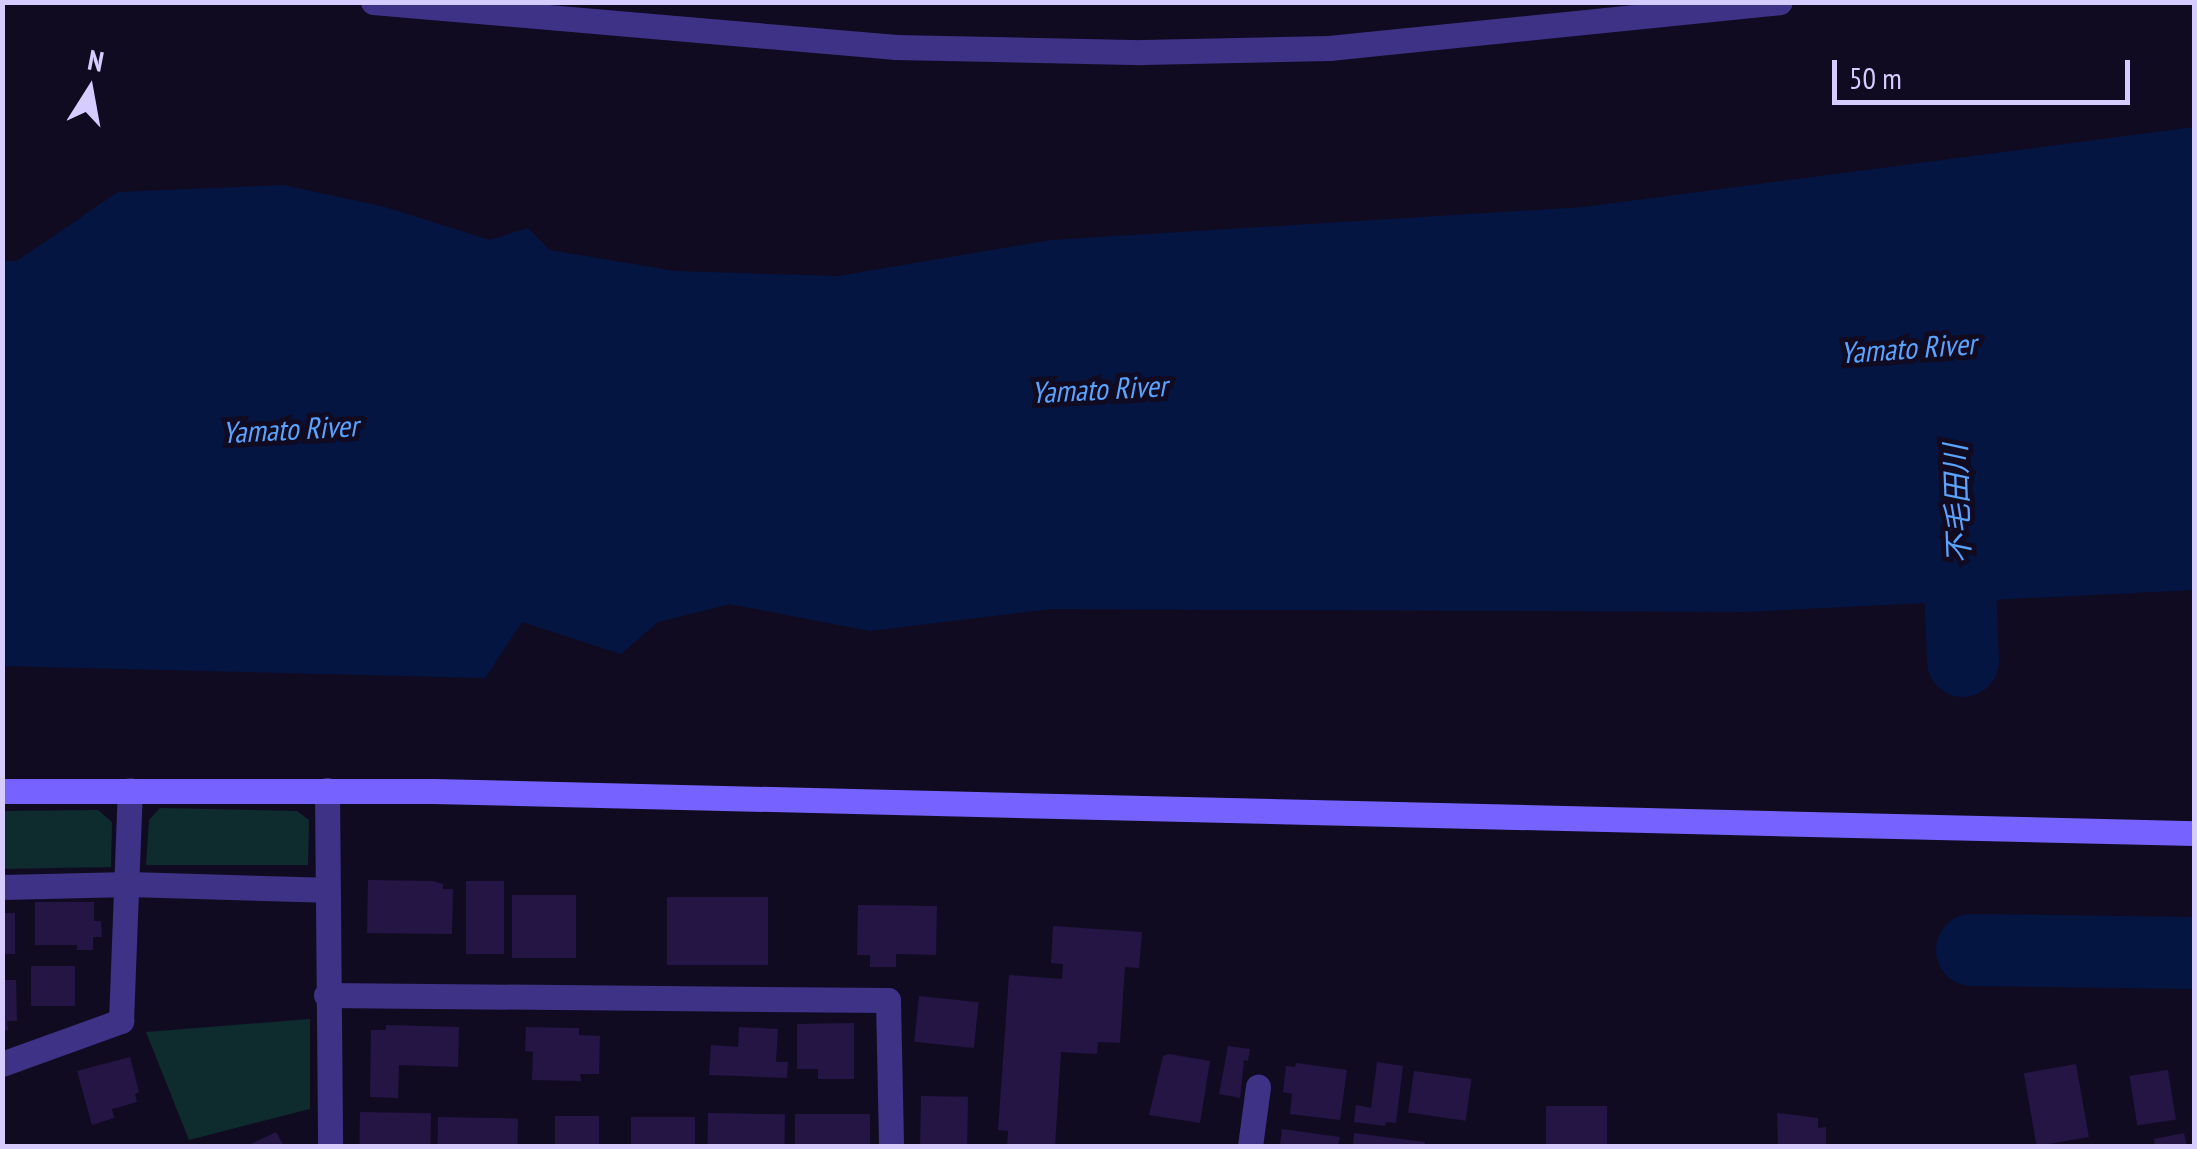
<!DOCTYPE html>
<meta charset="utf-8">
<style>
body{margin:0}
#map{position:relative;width:2197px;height:1149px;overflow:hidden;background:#110b22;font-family:"PT Sans Narrow","Noto Sans JP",sans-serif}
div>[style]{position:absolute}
.green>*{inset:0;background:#0e2b2d}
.water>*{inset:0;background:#051542}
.river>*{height:72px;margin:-36px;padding:0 36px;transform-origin:36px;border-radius:36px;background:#051542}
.building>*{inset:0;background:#241545;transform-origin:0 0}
.street>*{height:25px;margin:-12.5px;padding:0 12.5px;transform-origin:12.5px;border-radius:12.5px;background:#3d3286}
.secondary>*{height:25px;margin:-12.5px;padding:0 12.5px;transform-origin:12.5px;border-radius:12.5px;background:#7663ff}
span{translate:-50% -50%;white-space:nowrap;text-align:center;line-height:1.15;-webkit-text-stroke:10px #110b22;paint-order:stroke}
.water-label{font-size:30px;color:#5aa3ff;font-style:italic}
.frame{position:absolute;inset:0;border:5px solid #d7ccff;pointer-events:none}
.north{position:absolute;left:40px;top:40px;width:100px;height:100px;-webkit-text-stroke:8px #110b22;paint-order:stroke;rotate:11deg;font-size:28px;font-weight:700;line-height:40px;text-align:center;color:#d7ccff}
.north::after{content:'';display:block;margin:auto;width:35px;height:45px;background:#d7ccff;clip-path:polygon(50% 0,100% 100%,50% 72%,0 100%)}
.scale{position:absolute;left:1832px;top:60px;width:298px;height:45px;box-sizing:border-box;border:5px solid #d7ccff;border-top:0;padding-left:12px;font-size:30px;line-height:35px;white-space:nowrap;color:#d7ccff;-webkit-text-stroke:8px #110b22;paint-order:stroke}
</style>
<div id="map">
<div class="green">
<i style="clip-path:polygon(160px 808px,297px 811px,309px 820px,308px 865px,146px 865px,149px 820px)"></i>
<i style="clip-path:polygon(98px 810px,112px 822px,111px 867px,3px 869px,3px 811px)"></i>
<i style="clip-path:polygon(310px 1019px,310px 1109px,189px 1140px,146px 1032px)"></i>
</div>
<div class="water">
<i style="clip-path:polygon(2194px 127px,2194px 590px,1744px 612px,1050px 609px,870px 631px,730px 604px,658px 622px,621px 654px,522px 622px,485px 678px,3px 666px,3px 261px,17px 261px,118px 192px,283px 185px,385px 207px,490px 240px,528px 228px,550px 250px,675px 271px,838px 276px,1051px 240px,1584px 207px)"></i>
</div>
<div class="river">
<i style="left:1957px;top:505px;width:156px;rotate:87.8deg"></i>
<i style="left:1972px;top:950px;width:222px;rotate:0.8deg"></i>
</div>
<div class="building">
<i style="clip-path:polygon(368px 880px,432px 881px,443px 884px,443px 889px,453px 889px,452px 934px,367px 933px)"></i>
<i style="left:466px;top:881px;width:38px;height:73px"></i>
<i style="left:512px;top:895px;width:64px;height:63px"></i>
<i style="left:667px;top:897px;width:101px;height:68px"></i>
<i style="clip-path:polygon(35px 902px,94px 902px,94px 921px,101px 921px,102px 937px,93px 937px,93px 950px,77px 950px,77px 945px,35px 945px)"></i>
<i style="clip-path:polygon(858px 905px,937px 906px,936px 955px,896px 954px,896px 967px,870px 967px,870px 955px,857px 955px)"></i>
<i style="left:2px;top:913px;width:13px;height:41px"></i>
<i style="clip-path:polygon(1053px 926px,1142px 932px,1139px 968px,1125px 967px,1120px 1043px,1098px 1042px,1097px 1054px,1061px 1052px,1055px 1146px,1007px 1146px,1008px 1131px,998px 1130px,1009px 975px,1062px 979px,1063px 964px,1051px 963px)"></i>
<i style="left:31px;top:966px;width:44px;height:40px"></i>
<i style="clip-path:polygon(2px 980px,16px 980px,17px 1021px,7px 1021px,8px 1030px,2px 1030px)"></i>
<i style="left:919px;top:996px;width:60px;height:46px;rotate:6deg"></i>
<i style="clip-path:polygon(854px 1023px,854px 1079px,818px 1079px,818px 1069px,797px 1069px,797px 1024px)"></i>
<i style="clip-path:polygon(386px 1025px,459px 1027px,458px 1067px,399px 1065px,398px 1098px,370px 1097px,371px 1030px,386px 1030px)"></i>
<i style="clip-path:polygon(526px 1027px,579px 1028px,579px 1035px,600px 1036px,599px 1074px,580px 1074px,581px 1081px,532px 1080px,533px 1052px,525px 1051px)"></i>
<i style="clip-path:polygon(739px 1027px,778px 1029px,776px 1062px,788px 1062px,787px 1078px,709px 1075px,711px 1045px,738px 1047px)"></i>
<i style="clip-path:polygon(1228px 1046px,1250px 1049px,1248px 1061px,1244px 1060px,1240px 1098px,1219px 1094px)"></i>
<i style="clip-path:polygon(1169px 1054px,1210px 1061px,1200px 1123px,1149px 1115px,1163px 1056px)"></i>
<i style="clip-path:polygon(130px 1057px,139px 1092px,135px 1094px,137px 1102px,112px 1109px,114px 1118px,92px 1125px,77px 1071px)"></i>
<i style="clip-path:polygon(1377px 1062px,1403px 1066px,1396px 1123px,1386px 1122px,1385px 1126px,1354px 1122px,1356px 1105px,1371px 1108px)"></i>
<i style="clip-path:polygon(1296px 1063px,1347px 1070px,1340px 1120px,1290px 1114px,1292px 1094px,1283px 1092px,1286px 1066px,1295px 1067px)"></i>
<i style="left:2076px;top:1064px;width:74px;height:53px;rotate:80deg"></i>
<i style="left:2168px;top:1070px;width:50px;height:39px;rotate:81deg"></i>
<i style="left:1414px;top:1071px;width:58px;height:42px;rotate:8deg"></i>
<i style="left:921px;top:1096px;width:47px;height:50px;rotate:1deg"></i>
<i style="left:1607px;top:1106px;width:40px;height:61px;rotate:90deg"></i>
<i style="left:360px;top:1112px;width:71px;height:34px;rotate:1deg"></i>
<i style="left:708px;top:1113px;width:77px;height:33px;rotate:1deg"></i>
<i style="clip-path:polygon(1777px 1113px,1818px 1118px,1818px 1128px,1826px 1127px,1826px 1146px,1778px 1146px)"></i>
<i style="left:795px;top:1114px;width:75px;height:32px"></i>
<i style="left:555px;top:1116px;width:44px;height:30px"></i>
<i style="left:438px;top:1117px;width:80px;height:29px;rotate:1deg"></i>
<i style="left:631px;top:1117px;width:64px;height:29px"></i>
<i style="clip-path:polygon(1282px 1129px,1340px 1137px,1338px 1146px,1280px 1146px)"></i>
<i style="clip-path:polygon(276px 1132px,284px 1146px,247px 1146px)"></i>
<i style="clip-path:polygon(1354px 1133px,1425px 1142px,1425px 1146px,1353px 1146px)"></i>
<i style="clip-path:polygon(2184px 1133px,2187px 1146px,2155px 1146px,2154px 1139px)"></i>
</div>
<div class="street">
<i style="left:373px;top:2px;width:525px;rotate:4.92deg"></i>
<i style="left:896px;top:47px;width:247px;rotate:1.2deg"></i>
<i style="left:1143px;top:52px;width:186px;rotate:-1.2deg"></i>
<i style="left:1329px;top:48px;width:453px;rotate:-5.8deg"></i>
<i style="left:327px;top:790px;width:356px;rotate:89.5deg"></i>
<i style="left:2px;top:887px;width:127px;rotate:-1.4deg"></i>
<i style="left:129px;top:884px;width:197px;rotate:1.7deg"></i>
<i style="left:326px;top:995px;width:562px;rotate:0.51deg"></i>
<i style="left:888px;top:1000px;width:146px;rotate:88.8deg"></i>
<i style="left:2px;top:1064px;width:127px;rotate:-19.9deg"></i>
<i style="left:121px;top:1021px;width:231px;rotate:-87.8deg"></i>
<i style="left:1250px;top:1146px;width:60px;rotate:-82.3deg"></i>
</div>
<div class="secondary">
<i style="left:2px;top:791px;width:431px"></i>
<i style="left:433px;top:791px;width:1762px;rotate:1.37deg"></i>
</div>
<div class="water-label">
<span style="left:1908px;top:348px;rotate:-4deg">Yamato River</span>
<span style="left:1099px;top:389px;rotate:-3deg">Yamato River</span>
<span style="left:290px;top:429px;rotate:-3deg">Yamato River</span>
<span style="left:1957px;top:504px;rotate:-92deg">不毛田川</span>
</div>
<div class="frame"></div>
<div class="north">N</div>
<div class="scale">50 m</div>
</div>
